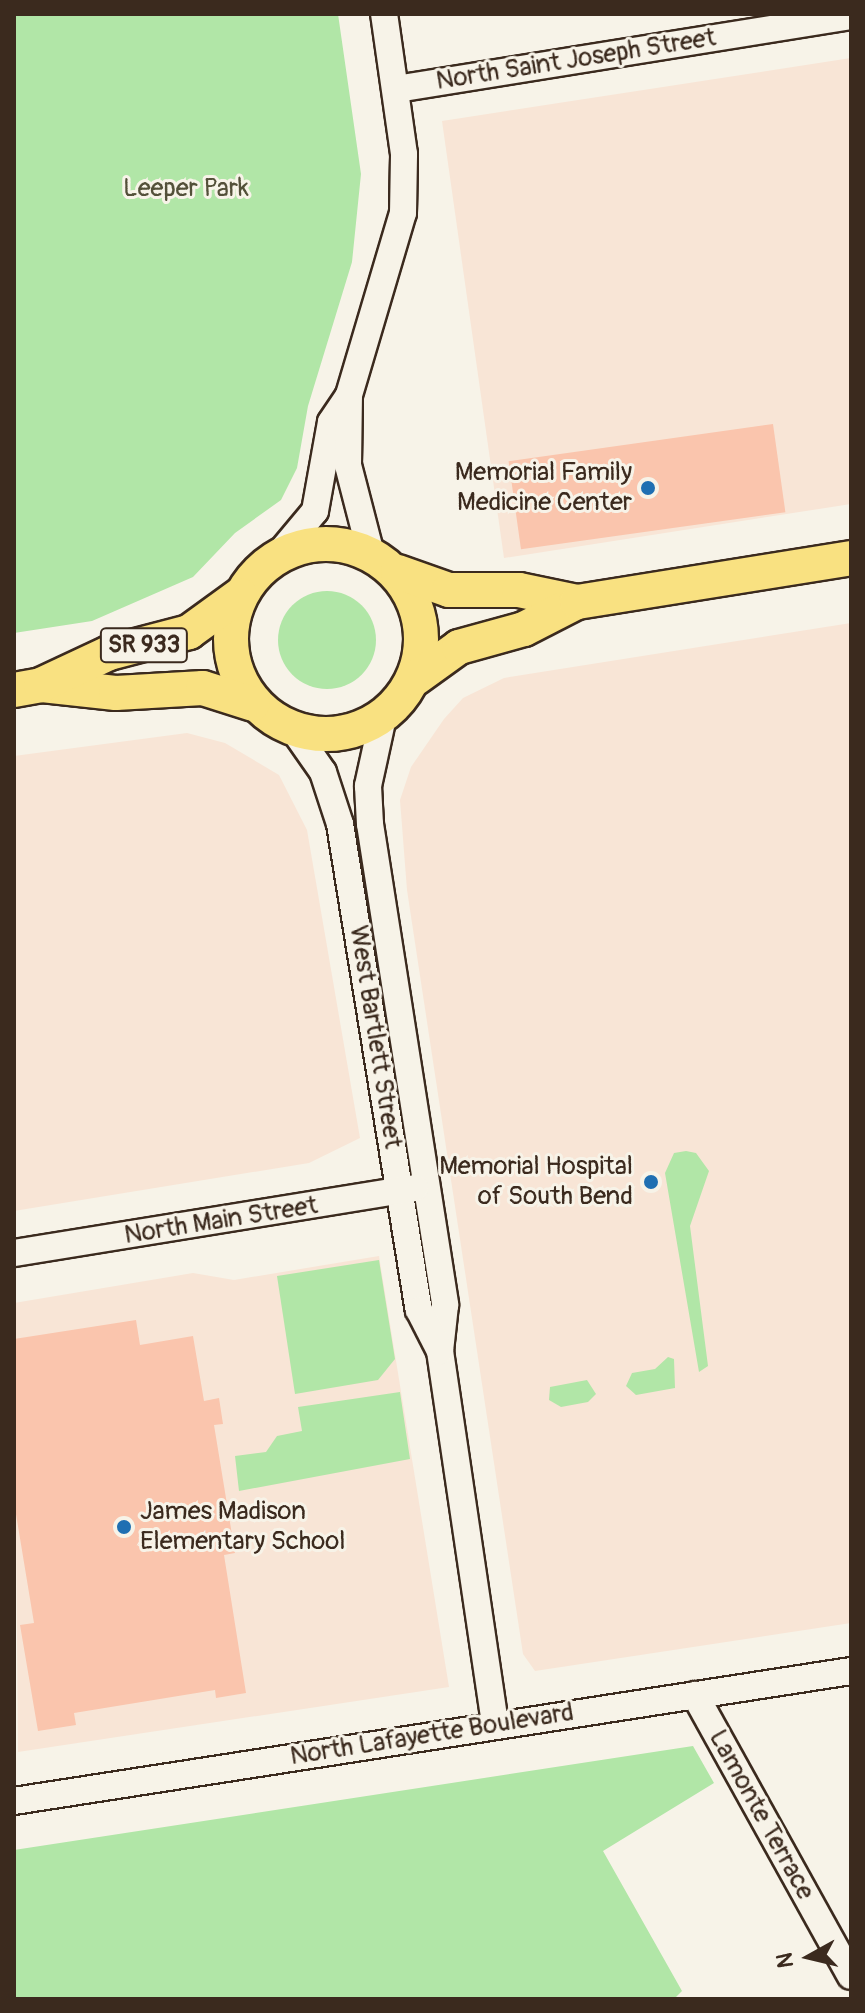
<!DOCTYPE html>
<style>
body{margin:0}
#map{position:relative;width:865px;height:2013px;overflow:hidden;background:#f7f3e8;font-family:Pangolin,sans-serif}
div>[style]{position:absolute}
.built>*{inset:0;background:#f8e5d6}
.green>*{inset:0;background:#b1e6a7}
.round{border-radius:50%}
.building>*{inset:0;background:#fac5ad;transform-origin:0 0}
.roads{filter:drop-shadow(2px 0 #3b2a1e) drop-shadow(-2px 0 #3b2a1e) drop-shadow(0 2px #3b2a1e) drop-shadow(0 -2px #3b2a1e)}
.minor>*{height:26px;margin:-13px;padding:0 13px;transform-origin:13px;border-radius:13px;background:#f7f3e8}
.major>*{height:34px;margin:-17px;padding:0 17px;transform-origin:17px;border-radius:17px;background:#f9e181}
.major>.ring{margin:-17px;padding:0;box-sizing:content-box;background:none;border:34px solid #f9e181;border-radius:50%}
.dots>*{width:22px;height:22px;translate:-50% -50%;box-sizing:border-box;border:4px solid #f7f3e8;border-radius:50%}
span{translate:-50% -50%;white-space:nowrap;text-align:center;line-height:1.15;-webkit-text-stroke:6px #f7f3e8;paint-order:stroke}
.shield-label span{padding:2px 6px;background:#f7f3e8;border:2px solid;border-radius:6px;-webkit-text-stroke-width:0}
.shield-label{font-size:24px;color:#3b2a1e;font-weight:700}
.street-label{font-size:26px;color:#3b2a1e}
.park-label{font-size:26px;color:#535039}
.poi-label{font-size:26px;color:#3b2a1e}
.right{translate:-100% -50%;text-align:right}
.left{translate:0 -50%;text-align:left}
.frame{position:absolute;inset:0;border:16px solid #3b2a1e;pointer-events:none}
.north{position:absolute;left:769px;top:1917px;width:80px;height:80px;-webkit-text-stroke:6px #f7f3e8;paint-order:stroke;rotate:262deg;font-size:22px;font-weight:700;line-height:32px;text-align:center;color:#3b2a1e}
.north::after{content:'';display:block;margin:auto;width:28px;height:36px;background:#3b2a1e;clip-path:polygon(50% 0,100% 100%,50% 72%,0 100%)}
</style>
<div id="map">
<div class="built">
<i style="clip-path:polygon(851px 58px,851px 504px,504px 558px,442px 121px)"></i>
<i style="clip-path:polygon(851px 623px,851px 1623px,535px 1671px,523px 1654px,407px 890px,400px 800px,411px 767px,444px 719px,463px 698px,504px 678px)"></i>
<i style="clip-path:polygon(187px 733px,225px 743px,279px 775px,307px 830px,360px 1138px,309px 1163px,14px 1211px,14px 756px)"></i>
<i style="clip-path:polygon(379px 1256px,449px 1687px,18px 1752px,14px 1303px,193px 1273px,234px 1280px)"></i>
</div>
<div class="green">
<i style="clip-path:polygon(14px 14px,338px 14px,361px 174px,352px 262px,308px 406px,297px 468px,281px 500px,235px 533px,193px 577px,92px 621px,14px 633px)"></i>
<i class="round" style="left:278px;top:591px;width:98px;height:98px"></i>
<i style="clip-path:polygon(686px 1151px,696px 1153px,709px 1171px,690px 1226px,708px 1366px,699px 1372px,665px 1173px,674px 1153px)"></i>
<i style="clip-path:polygon(379px 1260px,395px 1359px,378px 1380px,295px 1394px,277px 1276px)"></i>
<i style="clip-path:polygon(668px 1357px,674px 1359px,675px 1388px,636px 1395px,626px 1386px,632px 1373px,655px 1369px)"></i>
<i style="clip-path:polygon(587px 1380px,596px 1394px,588px 1402px,561px 1407px,549px 1400px,550px 1387px)"></i>
<i style="clip-path:polygon(400px 1392px,410px 1459px,239px 1491px,235px 1456px,266px 1452px,277px 1436px,302px 1431px,298px 1407px)"></i>
<i style="clip-path:polygon(693px 1746px,714px 1783px,603px 1851px,682px 1991px,674px 1999px,14px 1999px,14px 1850px)"></i>
</div>
<div class="building">
<i style="left:773px;top:424px;width:89px;height:267px;rotate:82deg"></i>
<i style="clip-path:polygon(136px 1320px,140px 1345px,193px 1336px,204px 1401px,219px 1398px,223px 1424px,214px 1425px,235px 1553px,224px 1555px,246px 1693px,216px 1698px,215px 1690px,74px 1713px,76px 1725px,38px 1731px,20px 1625px,34px 1623px,14px 1502px,14px 1339px)"></i>
</div>
<div class="roads">
<div class="minor">
<i style="left:396px;top:89px;width:461px;rotate:-9.1deg"></i>
<i style="left:279px;top:554px;width:56px;rotate:-50.1deg"></i>
<i style="left:315px;top:511px;width:90px;rotate:-79.8deg"></i>
<i style="left:331px;top:422px;width:29px;rotate:-56deg"></i>
<i style="left:371px;top:554px;width:92px;rotate:-104.5deg"></i>
<i style="left:348px;top:465px;width:70px;rotate:-89.2deg"></i>
<i style="left:349px;top:395px;width:190px;rotate:-73.5deg"></i>
<i style="left:403px;top:213px;width:59px;rotate:-89deg"></i>
<i style="left:404px;top:154px;width:141px;rotate:-98.1deg"></i>
<i style="left:383px;top:717px;width:71px;rotate:102.3deg"></i>
<i style="left:368px;top:786px;width:38px;rotate:87deg"></i>
<i style="left:370px;top:824px;width:487px;rotate:81.1deg"></i>
<i style="left:445px;top:1305px;width:46px;rotate:96.2deg"></i>
<i style="left:440px;top:1351px;width:378px;rotate:81.6deg"></i>
<i style="left:293px;top:729px;width:52px;rotate:55.1deg"></i>
<i style="left:323px;top:772px;width:55px;rotate:71.9deg"></i>
<i style="left:340px;top:824px;width:492px;rotate:80.8deg"></i>
<i style="left:419px;top:1310px;width:46px;rotate:62.9deg"></i>
<i style="left:14px;top:1253px;width:406px;rotate:-9.2deg"></i>
<i style="left:695px;top:1695px;width:321px;rotate:61deg"></i>
<i style="left:14px;top:1801px;width:847px;rotate:-8.83deg"></i>
</div>
<div class="major">
<i class="ring" style="left:231px;top:544px;width:156px;height:156px"></i>
<i style="left:398px;top:572px;width:54px;rotate:19.4deg"></i>
<i style="left:449px;top:590px;width:70px"></i>
<i style="left:519px;top:590px;width:59px;rotate:11.7deg"></i>
<i style="left:416px;top:678px;width:53px;rotate:-35.8deg"></i>
<i style="left:459px;top:647px;width:67px;rotate:-15.5deg"></i>
<i style="left:524px;top:629px;width:59px;rotate:-27deg"></i>
<i style="left:577px;top:602px;width:278px;rotate:-9.1deg"></i>
<i style="left:42px;top:685px;width:74px;rotate:6.2deg"></i>
<i style="left:116px;top:693px;width:87px;rotate:-3.3deg"></i>
<i style="left:203px;top:688px;width:52px;rotate:17.7deg"></i>
<i style="left:14px;top:690px;width:27px;rotate:-10deg"></i>
<i style="left:41px;top:685px;width:75px;rotate:-25.2deg"></i>
<i style="left:109px;top:653px;width:83px;rotate:-14.7deg"></i>
<i style="left:189px;top:632px;width:63px;rotate:-36deg"></i>
</div>
</div>
<div class="dots">
<i style="left:648px;top:488px;background:#1f6fb2"></i>
<i style="left:651px;top:1182px;background:#1f6fb2"></i>
<i style="left:124px;top:1527px;background:#1f6fb2"></i>
</div>
<div class="shield-label">
<span style="left:144px;top:645px">SR 933</span>
</div>
<div class="street-label">
<span style="left:576px;top:60px;rotate:-9deg">North Saint Joseph Street</span>
<span style="left:375px;top:1037px;rotate:81deg">West Bartlett Street</span>
<span style="left:221px;top:1221px;rotate:-9deg">North Main Street</span>
<span style="left:432px;top:1735px;rotate:-9deg">North Lafayette Boulevard</span>
<span style="left:761px;top:1815px;rotate:61deg">Lamonte Terrace</span>
</div>
<div class="park-label">
<span style="left:186px;top:189px">Leeper Park</span>
</div>
<div class="poi-label">
<span class="right" style="left:632px;top:488px">Memorial Family<br>Medicine Center</span>
<span class="right" style="left:633px;top:1182px">Memorial Hospital<br>of South Bend</span>
<span class="left" style="left:140px;top:1527px">James Madison<br>Elementary School</span>
</div>
<div class="frame"></div>
<div class="north">N</div>
</div>
